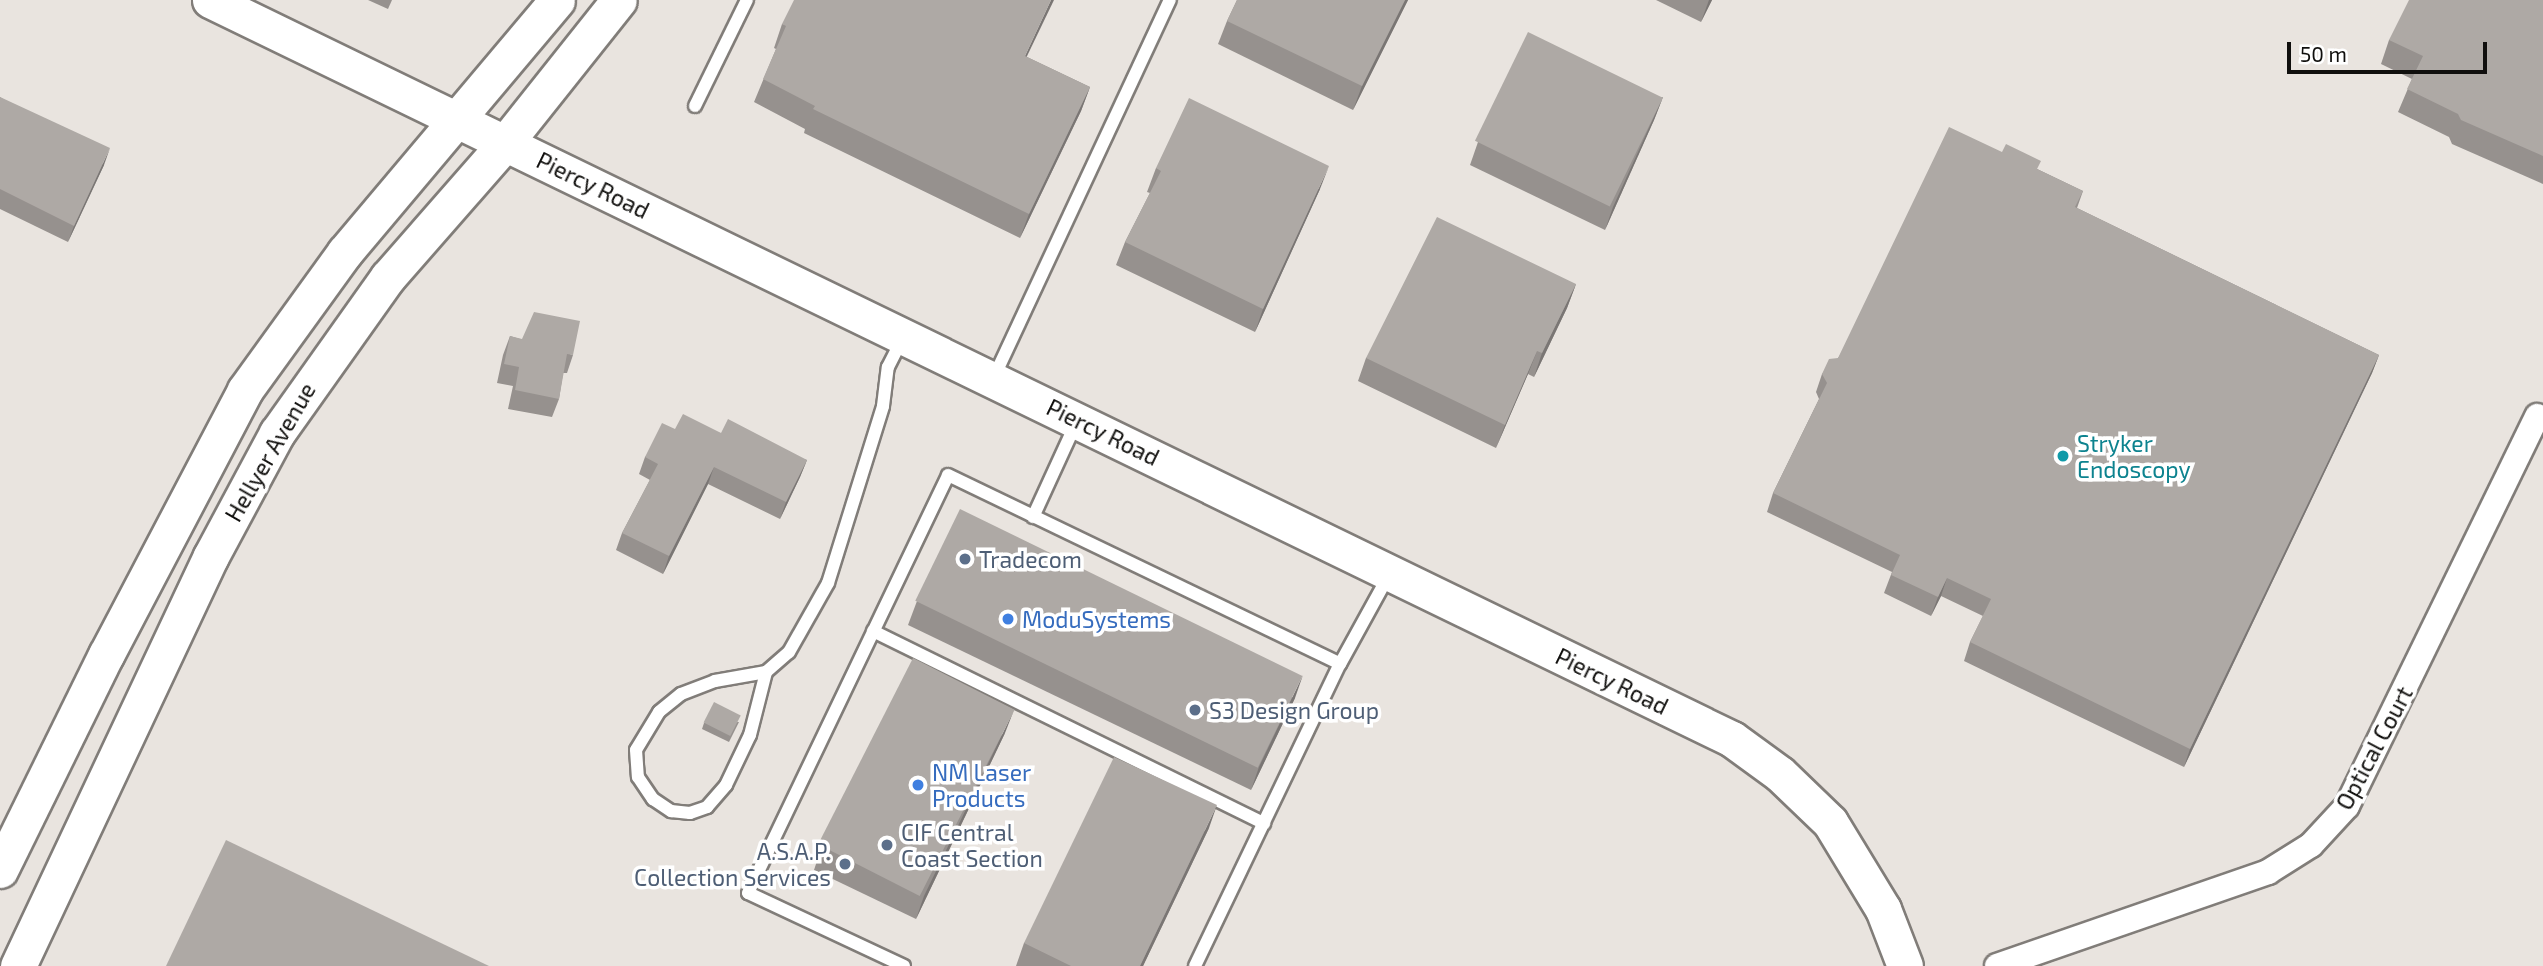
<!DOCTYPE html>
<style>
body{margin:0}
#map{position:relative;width:2543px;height:966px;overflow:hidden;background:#e9e4df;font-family:"Exo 2",sans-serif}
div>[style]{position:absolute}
.roads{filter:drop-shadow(2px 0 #817d79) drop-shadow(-2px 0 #817d79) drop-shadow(0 2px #817d79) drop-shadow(0 -2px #817d79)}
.lane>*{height:12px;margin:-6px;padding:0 6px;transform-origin:6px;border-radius:6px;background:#fff}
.street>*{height:24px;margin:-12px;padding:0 12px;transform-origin:12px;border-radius:12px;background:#fff}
.secondary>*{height:35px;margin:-17.5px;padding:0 17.5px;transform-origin:17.5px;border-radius:17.5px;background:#fff}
.wall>*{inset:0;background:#96918e}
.shaded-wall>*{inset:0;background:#7a7674}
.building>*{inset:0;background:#aea9a5;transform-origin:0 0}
.dots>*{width:19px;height:19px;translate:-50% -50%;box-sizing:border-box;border:4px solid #fff;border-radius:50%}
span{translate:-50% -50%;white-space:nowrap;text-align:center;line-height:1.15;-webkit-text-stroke:7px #fff;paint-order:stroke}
.street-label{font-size:23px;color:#100f0d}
.culture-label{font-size:23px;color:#0d838f}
.left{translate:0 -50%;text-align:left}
.service-label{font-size:23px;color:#4e5e75}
.right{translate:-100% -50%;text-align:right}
.shop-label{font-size:23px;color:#366cbe}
.scale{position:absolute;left:2287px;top:42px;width:200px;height:32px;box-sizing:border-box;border:4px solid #100f0d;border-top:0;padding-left:9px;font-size:21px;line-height:24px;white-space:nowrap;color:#100f0d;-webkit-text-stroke:5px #fff;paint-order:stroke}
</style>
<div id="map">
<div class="roads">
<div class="lane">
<i style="left:695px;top:106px;width:118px;rotate:-63.9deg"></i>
<i style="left:994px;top:377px;width:416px;rotate:-65deg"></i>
<i style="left:1033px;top:517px;width:106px;rotate:-65.4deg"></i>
<i style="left:873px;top:631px;width:436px;rotate:26.2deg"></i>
<i style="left:766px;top:672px;width:52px;rotate:170deg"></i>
<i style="left:715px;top:681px;width:36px;rotate:159deg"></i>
<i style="left:681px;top:694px;width:28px;rotate:141deg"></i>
<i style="left:659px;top:712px;width:44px;rotate:121.2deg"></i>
<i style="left:636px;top:750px;width:27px;rotate:86deg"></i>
<i style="left:638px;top:777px;width:27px;rotate:56deg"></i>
<i style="left:653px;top:799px;width:22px;rotate:34deg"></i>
<i style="left:671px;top:811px;width:19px;rotate:6deg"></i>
<i style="left:690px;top:813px;width:18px;rotate:-19deg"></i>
<i style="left:707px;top:807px;width:29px;rotate:-49deg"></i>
<i style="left:726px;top:785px;width:55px;rotate:-64.4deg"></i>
<i style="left:750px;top:735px;width:65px;rotate:-75.7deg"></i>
<i style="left:766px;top:672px;width:30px;rotate:-41deg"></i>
<i style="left:789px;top:652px;width:79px;rotate:-60.5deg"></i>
<i style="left:828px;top:583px;width:185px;rotate:-72.7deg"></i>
<i style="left:883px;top:406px;width:39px;rotate:-83deg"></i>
<i style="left:888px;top:367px;width:31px;rotate:-63deg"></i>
<i style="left:904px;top:966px;width:172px;rotate:-154.9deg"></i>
<i style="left:748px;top:893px;width:463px;rotate:-64.4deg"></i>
<i style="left:948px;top:475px;width:435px;rotate:25.7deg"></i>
<i style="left:1195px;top:966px;width:335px;rotate:-64.4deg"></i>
<i style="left:1340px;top:664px;width:102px;rotate:-61.2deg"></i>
</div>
<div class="street">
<i style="left:1997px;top:966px;width:287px;rotate:-19.1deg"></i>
<i style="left:2268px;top:872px;width:51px;rotate:-32.1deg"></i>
<i style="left:2311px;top:845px;width:53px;rotate:-47.3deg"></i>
<i style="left:2347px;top:806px;width:434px;rotate:-64deg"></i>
</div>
<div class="secondary">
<i style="left:210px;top:0;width:1692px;rotate:25.9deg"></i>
<i style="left:1732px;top:739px;width:59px;rotate:36.1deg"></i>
<i style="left:1780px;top:774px;width:69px;rotate:43.8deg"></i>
<i style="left:1830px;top:822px;width:102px;rotate:58.7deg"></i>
<i style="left:1883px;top:909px;width:61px;rotate:68.9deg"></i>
<i style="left:0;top:870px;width:240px;rotate:-63.8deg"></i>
<i style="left:106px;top:655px;width:299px;rotate:-62.3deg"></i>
<i style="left:245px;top:390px;width:170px;rotate:-54.1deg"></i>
<i style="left:345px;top:252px;width:329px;rotate:-49.9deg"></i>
<i style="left:18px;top:966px;width:453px;rotate:-64.8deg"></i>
<i style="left:211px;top:556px;width:140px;rotate:-61.8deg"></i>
<i style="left:277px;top:433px;width:191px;rotate:-54.6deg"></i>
<i style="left:388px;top:277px;width:179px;rotate:-48.8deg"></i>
<i style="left:506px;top:142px;width:181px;rotate:-51.5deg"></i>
</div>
</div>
<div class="wall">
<i style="clip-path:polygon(368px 0,392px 0,388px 9px)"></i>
<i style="clip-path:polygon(1237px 0,1408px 0,1353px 110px,1218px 44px,1227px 21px)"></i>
<i style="clip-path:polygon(1656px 0,1712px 0,1701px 22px)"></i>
<i style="clip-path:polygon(2543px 0,2543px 184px,2452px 144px,2449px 137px,2398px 112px,2412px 79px,2381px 64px,2389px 40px)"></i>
<i style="clip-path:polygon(782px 24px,1027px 57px,1090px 87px,1081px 111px,1020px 238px,804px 133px,805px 129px,754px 102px,776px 49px,774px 48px)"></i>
<i style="clip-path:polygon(0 97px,104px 165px,68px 242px,0 209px)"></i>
<i style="clip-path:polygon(1663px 97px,1654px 120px,1605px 230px,1470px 165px,1478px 142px)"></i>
<i style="clip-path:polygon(2002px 152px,2083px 191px,2077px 208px,2379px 355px,2372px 373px,2184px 767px,1964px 661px,1970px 642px,1983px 616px,1941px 596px,1931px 616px,1884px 593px,1892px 572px,1767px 512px,1773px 493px,1819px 399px,1816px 392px,1822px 374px,1838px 358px)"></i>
<i style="clip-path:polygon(1156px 168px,1320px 189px,1255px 332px,1116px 265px,1125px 242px,1150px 193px,1147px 192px)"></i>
<i style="clip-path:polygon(1576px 284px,1567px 308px,1534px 377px,1528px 374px,1496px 448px,1358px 381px,1366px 358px)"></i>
<i style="clip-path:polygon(510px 336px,573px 355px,567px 373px,563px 373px,559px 399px,552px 417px,508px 409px,513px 386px,497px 383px,503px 355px)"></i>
<i style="clip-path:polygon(675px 429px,721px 433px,807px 460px,800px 477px,780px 519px,708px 484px,663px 574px,616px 550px,622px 533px,650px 480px,639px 474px,645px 457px)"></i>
<i style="clip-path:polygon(917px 601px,1295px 698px,1251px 790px,908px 625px)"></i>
<i style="clip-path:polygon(739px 722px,729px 742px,702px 729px,704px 723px)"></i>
<i style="clip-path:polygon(1005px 733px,916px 919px,814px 870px,822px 846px)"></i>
<i style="clip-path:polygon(1209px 828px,1143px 966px,1016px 966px,1024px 943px)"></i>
</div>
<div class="shaded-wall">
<i style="clip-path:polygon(1051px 0,1054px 0,1016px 79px,1025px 56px)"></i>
<i style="clip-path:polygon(1405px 0,1408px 0,1353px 110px,1362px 86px)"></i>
<i style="clip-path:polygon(1709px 0,1712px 0,1701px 22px)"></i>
<i style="clip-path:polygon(1090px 87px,1081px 111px,1020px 238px,1029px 214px)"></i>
<i style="clip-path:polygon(1663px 97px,1654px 120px,1605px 230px,1613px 207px)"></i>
<i style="clip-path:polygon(110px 148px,104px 165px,68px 242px,74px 226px)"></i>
<i style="clip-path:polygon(1329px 166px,1320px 189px,1255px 332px,1263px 309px)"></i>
<i style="clip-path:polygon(1576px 284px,1567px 308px,1534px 377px,1542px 353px)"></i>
<i style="clip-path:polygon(1537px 351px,1528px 374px,1496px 448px,1505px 425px)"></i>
<i style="clip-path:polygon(2379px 355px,2372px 373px,2184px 767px,2190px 749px)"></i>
<i style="clip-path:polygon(807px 460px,800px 477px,780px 519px,786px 502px)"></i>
<i style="clip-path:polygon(714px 467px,708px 484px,663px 574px,669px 556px)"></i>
<i style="clip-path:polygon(1947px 578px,1941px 596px,1931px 616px,1938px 597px)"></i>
<i style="clip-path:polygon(1303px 675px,1295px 698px,1251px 790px,1259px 767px)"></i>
<i style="clip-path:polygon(1014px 710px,1005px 733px,916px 919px,924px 896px)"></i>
<i style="clip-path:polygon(1217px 805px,1209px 828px,1143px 966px,1140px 966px)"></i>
</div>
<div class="building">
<i style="clip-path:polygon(794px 0,1051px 0,1025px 56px,1090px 87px,1029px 214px,813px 109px,815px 106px,763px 79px,786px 26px,782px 24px)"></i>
<i style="clip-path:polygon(1237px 0,1405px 0,1362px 86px,1227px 21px)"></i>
<i style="clip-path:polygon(2409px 0,2543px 0,2543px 156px,2461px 120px,2458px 114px,2407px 89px,2423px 56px,2389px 40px)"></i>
<i style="left:1528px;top:32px;width:150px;height:121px;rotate:26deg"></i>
<i style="clip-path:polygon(0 97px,110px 148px,74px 226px,0 189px)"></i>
<i style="clip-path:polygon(1189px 98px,1329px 166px,1263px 309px,1125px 242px,1161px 171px,1156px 168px)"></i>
<i style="clip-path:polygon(1949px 127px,2002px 152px,2006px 144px,2041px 161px,2037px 169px,2083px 191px,2075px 207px,2379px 355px,2190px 749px,1970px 642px,1991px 599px,1947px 578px,1938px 597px,1891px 575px,1900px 555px,1773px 493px,1827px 383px,1822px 374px,1829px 359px,1838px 358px)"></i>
<i style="clip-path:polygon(1437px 217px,1576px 284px,1542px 353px,1537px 351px,1505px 425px,1366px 358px)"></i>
<i style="clip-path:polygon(534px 312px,580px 321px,573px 355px,567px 354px,559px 399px,515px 390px,519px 367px,504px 364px,510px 336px,522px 339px)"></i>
<i style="clip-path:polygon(683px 414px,721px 433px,728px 419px,807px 460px,786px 502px,714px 467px,669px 556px,622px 533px,658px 464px,645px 457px,662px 423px,675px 429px)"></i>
<i style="left:960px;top:509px;width:381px;height:102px;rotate:26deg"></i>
<i style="left:913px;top:658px;width:114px;height:209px;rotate:27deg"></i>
<i style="left:714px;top:702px;width:30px;height:23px;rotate:27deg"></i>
<i style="clip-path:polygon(1114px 757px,1217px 805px,1140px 966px,1071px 966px,1024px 943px)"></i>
<i style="clip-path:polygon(226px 840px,489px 966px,166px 966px)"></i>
</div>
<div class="dots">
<i style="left:2063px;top:456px;background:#0f9aa8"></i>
<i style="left:965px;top:559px;background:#5c6f8a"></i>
<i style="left:1008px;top:619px;background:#3f7fe0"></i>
<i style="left:1195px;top:710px;background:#5c6f8a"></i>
<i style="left:918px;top:785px;background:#3f7fe0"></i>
<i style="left:887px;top:845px;background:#5c6f8a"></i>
<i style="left:845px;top:864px;background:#5c6f8a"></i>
</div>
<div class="street-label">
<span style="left:593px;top:185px;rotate:26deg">Piercy Road</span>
<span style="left:1103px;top:432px;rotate:26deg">Piercy Road</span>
<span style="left:270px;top:452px;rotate:-60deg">Hellyer Avenue</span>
<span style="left:1612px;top:681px;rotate:26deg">Piercy Road</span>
<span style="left:2374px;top:748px;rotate:-62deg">Optical Court</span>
</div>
<div class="culture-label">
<span class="left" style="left:2077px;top:456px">Stryker<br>Endoscopy</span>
</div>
<div class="service-label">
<span class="left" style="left:979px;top:559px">Tradecom</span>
<span class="left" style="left:1209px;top:710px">S3 Design Group</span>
<span class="left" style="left:901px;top:845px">CIF Central<br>Coast Section</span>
<span class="right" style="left:831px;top:864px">A.S.A.P.<br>Collection Services</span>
</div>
<div class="shop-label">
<span class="left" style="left:1022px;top:619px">ModuSystems</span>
<span class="left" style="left:932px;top:785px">NM Laser<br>Products</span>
</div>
<div class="scale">50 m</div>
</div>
